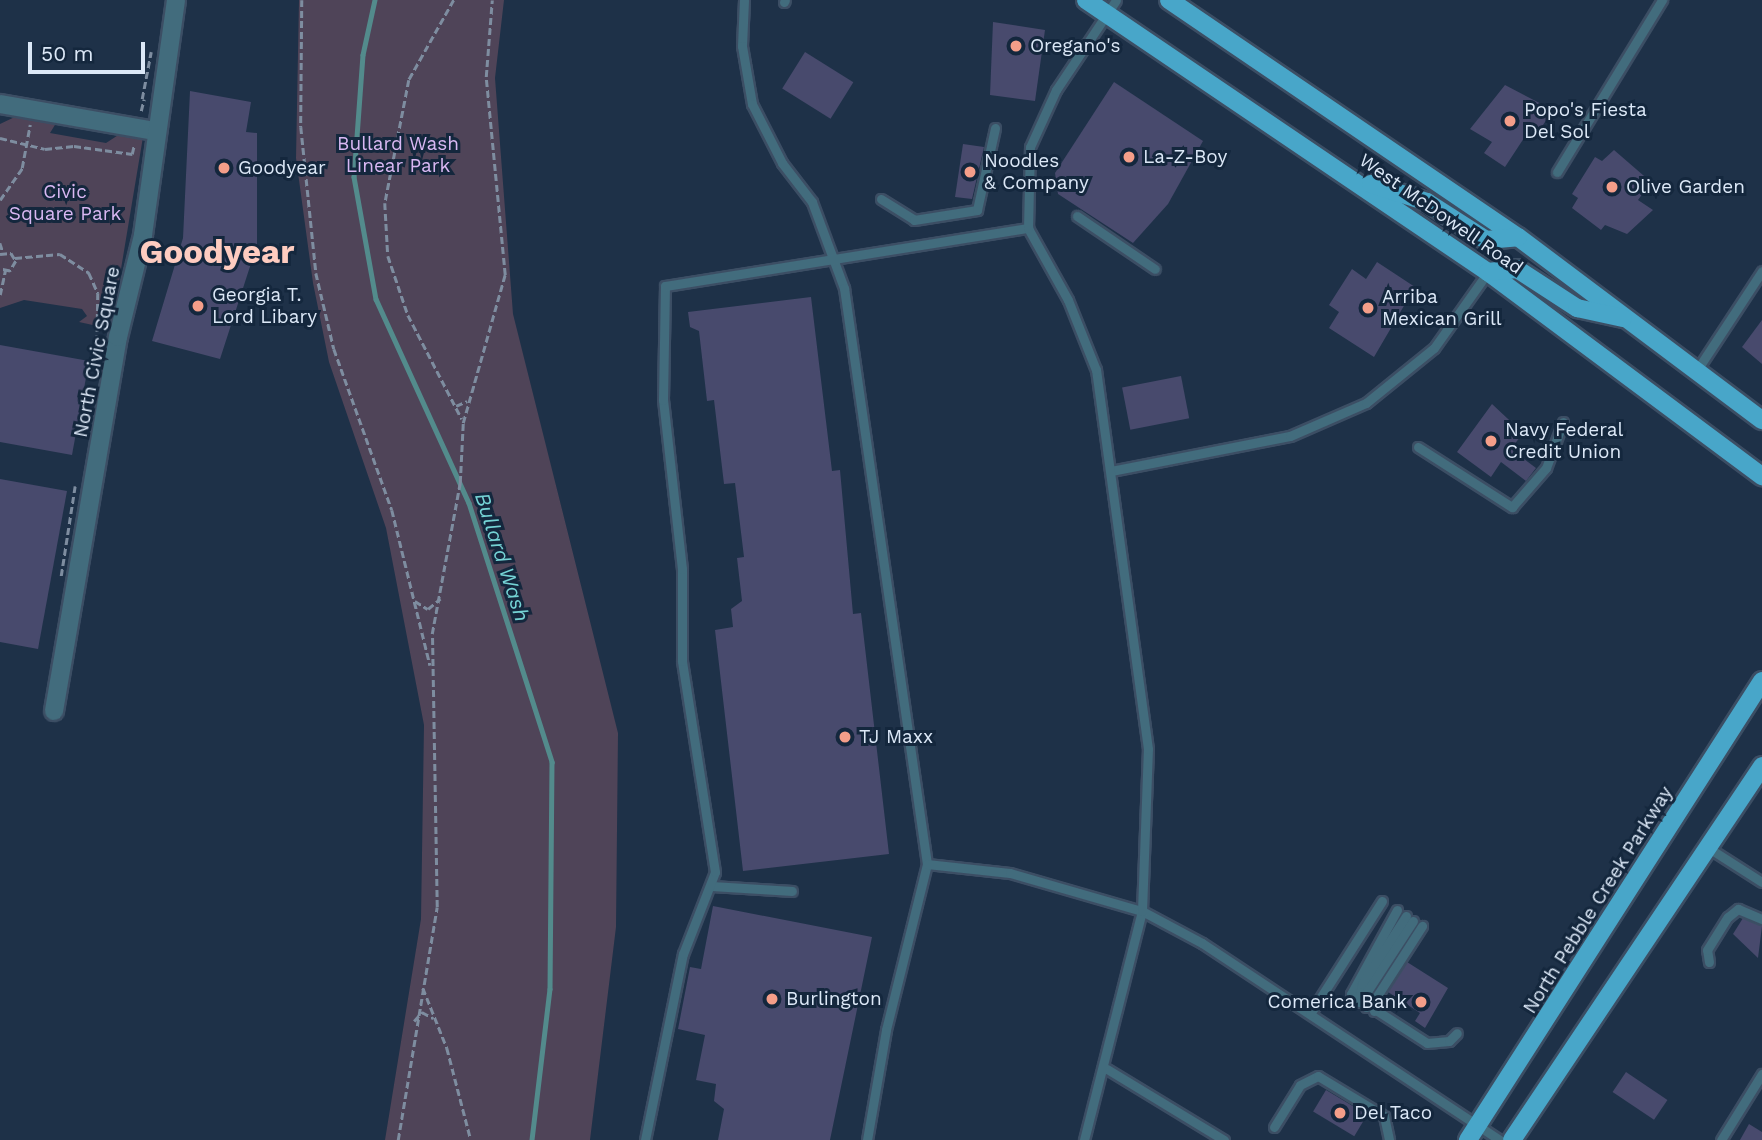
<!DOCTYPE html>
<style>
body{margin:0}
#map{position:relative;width:1762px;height:1140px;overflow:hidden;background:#1e3148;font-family:"Work Sans",sans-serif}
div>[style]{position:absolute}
.green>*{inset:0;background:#4f4458}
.stream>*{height:4.5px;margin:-2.25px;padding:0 2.25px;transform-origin:2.25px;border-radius:2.25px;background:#538b8c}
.building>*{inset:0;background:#484a6d;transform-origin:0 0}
.path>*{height:2.5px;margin-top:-1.25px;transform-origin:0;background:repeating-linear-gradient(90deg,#7e8da0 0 7px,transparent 0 10.5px)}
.roads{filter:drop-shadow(2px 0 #3c4e64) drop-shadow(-2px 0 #3c4e64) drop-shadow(0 2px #3c4e64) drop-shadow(0 -2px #3c4e64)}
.lane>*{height:9px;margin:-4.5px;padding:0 4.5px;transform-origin:4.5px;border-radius:4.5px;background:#426c7d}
.street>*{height:18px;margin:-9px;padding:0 9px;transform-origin:9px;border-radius:9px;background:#426c7d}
.primary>*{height:18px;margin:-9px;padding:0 9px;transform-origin:9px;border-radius:9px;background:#48a6c9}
.dots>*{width:19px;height:19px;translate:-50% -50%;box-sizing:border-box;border:4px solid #14273d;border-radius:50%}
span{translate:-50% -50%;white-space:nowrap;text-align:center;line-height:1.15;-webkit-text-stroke:6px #14273d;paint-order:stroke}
.poi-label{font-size:19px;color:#dce8f7}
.left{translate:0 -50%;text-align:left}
.right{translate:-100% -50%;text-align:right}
.park-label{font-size:19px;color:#d9b8f3}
.street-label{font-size:19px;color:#dce8f7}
.water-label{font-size:21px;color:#75d3d5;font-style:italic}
.town-label{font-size:33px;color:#feccc0;font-weight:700}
.scale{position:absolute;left:28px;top:42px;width:117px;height:32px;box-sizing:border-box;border:4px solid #dce8f7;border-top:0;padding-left:9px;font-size:21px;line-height:24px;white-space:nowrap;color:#dce8f7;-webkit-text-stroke:5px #14273d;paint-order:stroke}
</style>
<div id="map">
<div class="green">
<i style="clip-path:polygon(299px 0,504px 0,495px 78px,513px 314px,618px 733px,616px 927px,590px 1140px,385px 1140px,421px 919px,424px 725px,386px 528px,329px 362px,313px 283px,296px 158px)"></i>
<i style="clip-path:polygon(21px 114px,58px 120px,50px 133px,106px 143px,123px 132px,143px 137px,111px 329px,79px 322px,87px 316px,82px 309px,24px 300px,0 308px,0 124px)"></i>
</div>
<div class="stream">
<i style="left:375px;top:0;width:56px;rotate:102.3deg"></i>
<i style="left:363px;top:55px;width:122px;rotate:94.2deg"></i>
<i style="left:354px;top:177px;width:124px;rotate:79.8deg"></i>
<i style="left:376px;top:299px;width:224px;rotate:65.5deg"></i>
<i style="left:469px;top:503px;width:272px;rotate:72.2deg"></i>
<i style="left:552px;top:762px;width:227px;rotate:90.5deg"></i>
<i style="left:550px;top:989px;width:152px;rotate:96.8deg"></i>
</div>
<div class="building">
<i style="clip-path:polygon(993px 22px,1045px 30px,1035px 101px,990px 95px)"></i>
<i style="left:805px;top:52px;width:57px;height:43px;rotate:32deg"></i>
<i style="clip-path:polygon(1114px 82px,1203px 141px,1168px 204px,1133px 243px,1058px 194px,1055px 173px)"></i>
<i style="clip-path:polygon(1505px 85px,1553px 110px,1537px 134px,1530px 129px,1505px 167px,1484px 153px,1492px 142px,1470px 129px)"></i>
<i style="clip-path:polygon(190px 91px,251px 102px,246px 132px,257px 133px,257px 245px,220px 359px,152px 341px,183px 238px)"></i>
<i style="clip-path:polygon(963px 144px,984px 147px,972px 199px,955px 197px)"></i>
<i style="clip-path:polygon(1614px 150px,1651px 182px,1638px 200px,1653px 210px,1627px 234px,1605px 225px,1601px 230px,1572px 208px,1578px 198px,1572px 194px,1595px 157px,1602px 161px)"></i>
<i style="clip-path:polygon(1377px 262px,1415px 287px,1374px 357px,1329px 328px,1339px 312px,1329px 305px,1352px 269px,1366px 279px)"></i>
<i style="clip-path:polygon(811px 297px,832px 471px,840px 470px,853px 614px,861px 613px,889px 854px,743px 871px,715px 630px,733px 627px,731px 609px,742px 601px,737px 558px,744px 557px,735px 483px,724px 484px,714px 400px,707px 401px,699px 331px,690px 327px,688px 312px)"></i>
<i style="clip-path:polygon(1762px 320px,1762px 364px,1742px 347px)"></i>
<i style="clip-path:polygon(0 345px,89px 361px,72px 455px,0 442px)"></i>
<i style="left:1181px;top:376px;width:43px;height:60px;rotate:79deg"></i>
<i style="clip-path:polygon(1492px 404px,1523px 433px,1511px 449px,1536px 468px,1526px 481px,1501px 462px,1491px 477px,1457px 452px)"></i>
<i style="clip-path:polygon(0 479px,67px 491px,38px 649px,0 642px)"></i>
<i style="clip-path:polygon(713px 906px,872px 937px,830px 1140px,718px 1140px,724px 1109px,714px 1101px,716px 1084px,696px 1080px,705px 1035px,678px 1029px,690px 967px,701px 969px)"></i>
<i style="clip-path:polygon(1743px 918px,1762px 926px,1758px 958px,1733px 934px)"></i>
<i style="clip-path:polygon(1407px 962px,1448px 988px,1425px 1028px,1415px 1021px,1420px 1013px,1388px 992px)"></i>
<i style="left:1626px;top:1072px;width:50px;height:24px;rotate:34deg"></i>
<i style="left:1326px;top:1090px;width:48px;height:25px;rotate:31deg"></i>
<i style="clip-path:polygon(1749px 1124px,1762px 1132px,1762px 1140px,1740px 1140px)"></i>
</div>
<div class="path">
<i style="left:302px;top:0;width:127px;rotate:90.5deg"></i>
<i style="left:301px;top:127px;width:147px;rotate:84.1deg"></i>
<i style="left:316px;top:273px;width:78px;rotate:76.7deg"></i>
<i style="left:334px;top:349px;width:171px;rotate:70.2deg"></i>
<i style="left:392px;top:510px;width:160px;rotate:76.2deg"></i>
<i style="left:454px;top:0;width:92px;rotate:119.4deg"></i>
<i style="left:409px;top:80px;width:125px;rotate:101deg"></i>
<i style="left:385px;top:203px;width:53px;rotate:86.8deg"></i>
<i style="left:388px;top:256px;width:62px;rotate:71.3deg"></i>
<i style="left:408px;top:315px;width:117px;rotate:62.6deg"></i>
<i style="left:142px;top:99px;width:48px;rotate:-79.2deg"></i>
<i style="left:141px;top:111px;width:12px;rotate:-76deg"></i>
<i style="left:0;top:138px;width:46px;rotate:13.7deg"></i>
<i style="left:45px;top:149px;width:29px;rotate:-6deg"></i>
<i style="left:74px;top:146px;width:59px;rotate:7.9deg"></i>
<i style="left:132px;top:154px;width:9px;rotate:-77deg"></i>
<i style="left:0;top:200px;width:39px;rotate:-55deg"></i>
<i style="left:22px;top:168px;width:44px;rotate:-79.5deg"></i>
<i style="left:0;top:243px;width:9px;rotate:72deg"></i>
<i style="left:0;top:254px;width:11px;rotate:-5deg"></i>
<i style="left:11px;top:253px;width:9px;rotate:58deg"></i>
<i style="left:16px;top:261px;width:12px;rotate:121deg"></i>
<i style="left:10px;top:271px;width:10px;rotate:-169deg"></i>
<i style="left:15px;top:258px;width:45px;rotate:-5.1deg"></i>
<i style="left:60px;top:254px;width:35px;rotate:33deg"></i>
<i style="left:89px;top:273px;width:22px;rotate:66deg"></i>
<i style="left:98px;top:293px;width:63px;rotate:90.9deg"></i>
<i style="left:0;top:295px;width:25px;rotate:-78deg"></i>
<i style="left:456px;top:406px;width:12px;rotate:-24deg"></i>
<i style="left:61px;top:576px;width:91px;rotate:-81.2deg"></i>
<i style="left:415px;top:601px;width:15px;rotate:32deg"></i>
<i style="left:428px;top:609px;width:16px;rotate:-40deg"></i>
<i style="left:423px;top:988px;width:65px;rotate:68.2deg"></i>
<i style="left:447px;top:1048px;width:95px;rotate:75.4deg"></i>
<i style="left:414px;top:1021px;width:12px;rotate:-48deg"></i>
<i style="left:422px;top:1012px;width:13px;rotate:29deg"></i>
<i style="left:398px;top:1140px;width:236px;rotate:-80.5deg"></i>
<i style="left:437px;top:907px;width:273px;rotate:-91deg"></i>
<i style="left:432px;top:634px;width:154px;rotate:-79.5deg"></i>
<i style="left:460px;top:483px;width:60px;rotate:-87.1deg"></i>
<i style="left:463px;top:423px;width:154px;rotate:-74.2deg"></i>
<i style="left:505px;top:275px;width:199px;rotate:-95.5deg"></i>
<i style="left:486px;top:77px;width:77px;rotate:-85.5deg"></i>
</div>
<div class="roads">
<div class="lane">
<i style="left:744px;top:0;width:46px;rotate:92.5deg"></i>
<i style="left:742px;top:46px;width:59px;rotate:80.2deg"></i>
<i style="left:752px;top:104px;width:66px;rotate:63deg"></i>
<i style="left:782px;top:163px;width:49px;rotate:52.4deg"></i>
<i style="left:812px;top:202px;width:92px;rotate:69.6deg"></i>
<i style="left:844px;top:288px;width:582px;rotate:81.8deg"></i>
<i style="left:927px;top:864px;width:171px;rotate:103.9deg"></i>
<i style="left:886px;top:1030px;width:112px;rotate:99.8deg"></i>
<i style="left:784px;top:2px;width:2px;rotate:-63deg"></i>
<i style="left:1557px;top:172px;width:202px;rotate:-58.6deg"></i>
<i style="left:881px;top:199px;width:39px;rotate:32deg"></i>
<i style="left:914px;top:220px;width:64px;rotate:-9deg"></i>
<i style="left:977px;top:210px;width:84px;rotate:-77.6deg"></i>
<i style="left:1077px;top:216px;width:94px;rotate:34.2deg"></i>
<i style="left:1697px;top:370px;width:118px;rotate:-56.7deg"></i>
<i style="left:1418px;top:447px;width:112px;rotate:32.6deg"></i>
<i style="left:1512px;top:507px;width:52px;rotate:-48.9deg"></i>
<i style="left:1546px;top:468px;width:49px;rotate:-69.7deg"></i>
<i style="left:1111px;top:471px;width:182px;rotate:-11.1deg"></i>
<i style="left:1290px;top:436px;width:83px;rotate:-23.5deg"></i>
<i style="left:1366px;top:403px;width:87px;rotate:-39deg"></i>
<i style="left:1434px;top:348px;width:93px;rotate:-54.6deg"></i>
<i style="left:1707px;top:847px;width:65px;rotate:32.5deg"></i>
<i style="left:927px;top:864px;width:83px;rotate:6.2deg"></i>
<i style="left:1010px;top:873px;width:137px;rotate:16.1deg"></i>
<i style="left:1142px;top:911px;width:68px;rotate:28.1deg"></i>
<i style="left:1202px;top:943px;width:357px;rotate:33.5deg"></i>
<i style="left:712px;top:886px;width:80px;rotate:3.6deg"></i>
<i style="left:1397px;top:910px;width:96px;rotate:118.7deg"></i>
<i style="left:1351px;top:994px;width:90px;rotate:32.8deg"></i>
<i style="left:1427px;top:1043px;width:22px;rotate:-5deg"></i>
<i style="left:1449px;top:1041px;width:11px;rotate:-45deg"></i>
<i style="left:1709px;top:962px;width:12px;rotate:-99deg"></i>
<i style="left:1707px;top:950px;width:39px;rotate:-58deg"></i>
<i style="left:1728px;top:917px;width:13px;rotate:-39deg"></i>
<i style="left:1738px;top:909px;width:26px;rotate:23deg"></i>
<i style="left:1359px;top:1002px;width:18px;rotate:-81deg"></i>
<i style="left:1362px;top:984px;width:81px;rotate:-57.1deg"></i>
<i style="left:1366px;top:1007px;width:14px;rotate:-90deg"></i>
<i style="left:1366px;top:993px;width:86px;rotate:-56.9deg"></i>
<i style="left:1374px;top:1011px;width:12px;rotate:-85deg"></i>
<i style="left:1375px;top:999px;width:87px;rotate:-57.2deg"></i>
<i style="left:1310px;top:1014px;width:134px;rotate:-57.5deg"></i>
<i style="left:1107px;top:1069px;width:137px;rotate:31.3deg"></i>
<i style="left:1274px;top:1127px;width:49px;rotate:-58.2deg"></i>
<i style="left:1300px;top:1085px;width:20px;rotate:-27deg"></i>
<i style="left:1318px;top:1076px;width:77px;rotate:31.2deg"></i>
<i style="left:1384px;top:1116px;width:25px;rotate:78deg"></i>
<i style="left:645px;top:1140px;width:190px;rotate:-78.5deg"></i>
<i style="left:683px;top:954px;width:88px;rotate:-68.7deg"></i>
<i style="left:715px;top:872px;width:214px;rotate:-98.9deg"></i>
<i style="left:682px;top:661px;width:92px;rotate:-90deg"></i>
<i style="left:682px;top:569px;width:170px;rotate:-96.4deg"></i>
<i style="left:663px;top:400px;width:114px;rotate:-89deg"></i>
<i style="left:665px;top:286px;width:368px;rotate:-9.1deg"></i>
<i style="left:1084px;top:1140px;width:236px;rotate:-75.8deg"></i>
<i style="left:1142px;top:911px;width:162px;rotate:-87.9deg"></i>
<i style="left:1148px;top:749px;width:383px;rotate:-97.8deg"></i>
<i style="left:1096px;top:370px;width:75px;rotate:-111.8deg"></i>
<i style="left:1068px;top:300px;width:82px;rotate:-119.1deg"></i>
<i style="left:1028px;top:228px;width:81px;rotate:-88.6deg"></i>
<i style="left:1030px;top:147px;width:63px;rotate:-65.5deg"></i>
<i style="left:1056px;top:90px;width:108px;rotate:-56.3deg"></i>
<i style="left:1721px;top:1140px;width:78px;rotate:-58.2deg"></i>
</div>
<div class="street">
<i style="left:0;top:104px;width:156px;rotate:9.9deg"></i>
<i style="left:54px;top:711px;width:379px;rotate:-80.3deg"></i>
<i style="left:118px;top:337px;width:105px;rotate:-76.2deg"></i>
<i style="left:143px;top:235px;width:237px;rotate:-82deg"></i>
</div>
<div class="primary">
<i style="left:1086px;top:0;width:485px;rotate:34.1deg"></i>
<i style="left:1488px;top:272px;width:342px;rotate:36.7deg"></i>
<i style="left:1169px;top:0;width:422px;rotate:34.2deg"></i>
<i style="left:1518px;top:237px;width:305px;rotate:36.9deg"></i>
<i style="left:1371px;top:184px;width:59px;rotate:17.8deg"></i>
<i style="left:1427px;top:202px;width:70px;rotate:32.8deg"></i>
<i style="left:1486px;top:240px;width:32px;rotate:-5deg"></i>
<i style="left:1488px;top:272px;width:29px;rotate:-6deg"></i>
<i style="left:1517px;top:269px;width:72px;rotate:33deg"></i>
<i style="left:1577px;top:308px;width:47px;rotate:12.3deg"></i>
<i style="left:1468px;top:1140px;width:545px;rotate:-57.36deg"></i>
<i style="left:1512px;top:1140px;width:450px;rotate:-56.2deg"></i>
</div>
</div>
<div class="dots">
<i style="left:1016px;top:46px;background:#f49e89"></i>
<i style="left:1510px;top:121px;background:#f49e89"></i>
<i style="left:1129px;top:157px;background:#f49e89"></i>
<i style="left:224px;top:168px;background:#f49e89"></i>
<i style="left:970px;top:172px;background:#f49e89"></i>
<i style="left:1612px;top:187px;background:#f49e89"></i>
<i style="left:198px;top:306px;background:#f49e89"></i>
<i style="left:1368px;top:308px;background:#f49e89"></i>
<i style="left:1491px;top:441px;background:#f49e89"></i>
<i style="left:845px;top:737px;background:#f49e89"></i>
<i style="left:772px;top:999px;background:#f49e89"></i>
<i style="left:1421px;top:1002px;background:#f49e89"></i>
<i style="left:1340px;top:1113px;background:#f49e89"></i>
</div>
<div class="poi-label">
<span class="left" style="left:1030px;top:46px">Oregano's</span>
<span class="left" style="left:1524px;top:121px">Popo's Fiesta<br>Del Sol</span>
<span class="left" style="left:1143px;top:157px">La-Z-Boy</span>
<span class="left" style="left:984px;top:172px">Noodles<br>&amp; Company</span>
<span class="left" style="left:238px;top:168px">Goodyear</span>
<span class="left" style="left:1626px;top:187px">Olive Garden</span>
<span class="left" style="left:212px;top:306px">Georgia T.<br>Lord Libary</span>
<span class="left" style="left:1382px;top:308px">Arriba<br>Mexican Grill</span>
<span class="left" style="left:1505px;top:441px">Navy Federal<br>Credit Union</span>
<span class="left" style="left:859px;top:737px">TJ Maxx</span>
<span class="left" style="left:786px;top:999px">Burlington</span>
<span class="right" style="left:1407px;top:1002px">Comerica Bank</span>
<span class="left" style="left:1354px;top:1113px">Del Taco</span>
</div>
<div class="park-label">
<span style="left:398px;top:155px">Bullard Wash<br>Linear Park</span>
<span style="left:65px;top:203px">Civic<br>Square Park</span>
</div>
<div class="street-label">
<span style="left:1441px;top:214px;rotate:35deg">West McDowell Road</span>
<span style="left:97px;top:352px;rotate:-79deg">North Civic Square</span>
<span style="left:1598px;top:900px;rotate:-58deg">North Pebble Creek Parkway</span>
</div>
<div class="water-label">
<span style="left:502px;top:557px;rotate:72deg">Bullard Wash</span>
</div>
<div class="town-label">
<span style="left:217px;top:252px">Goodyear</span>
</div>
<div class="scale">50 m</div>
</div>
